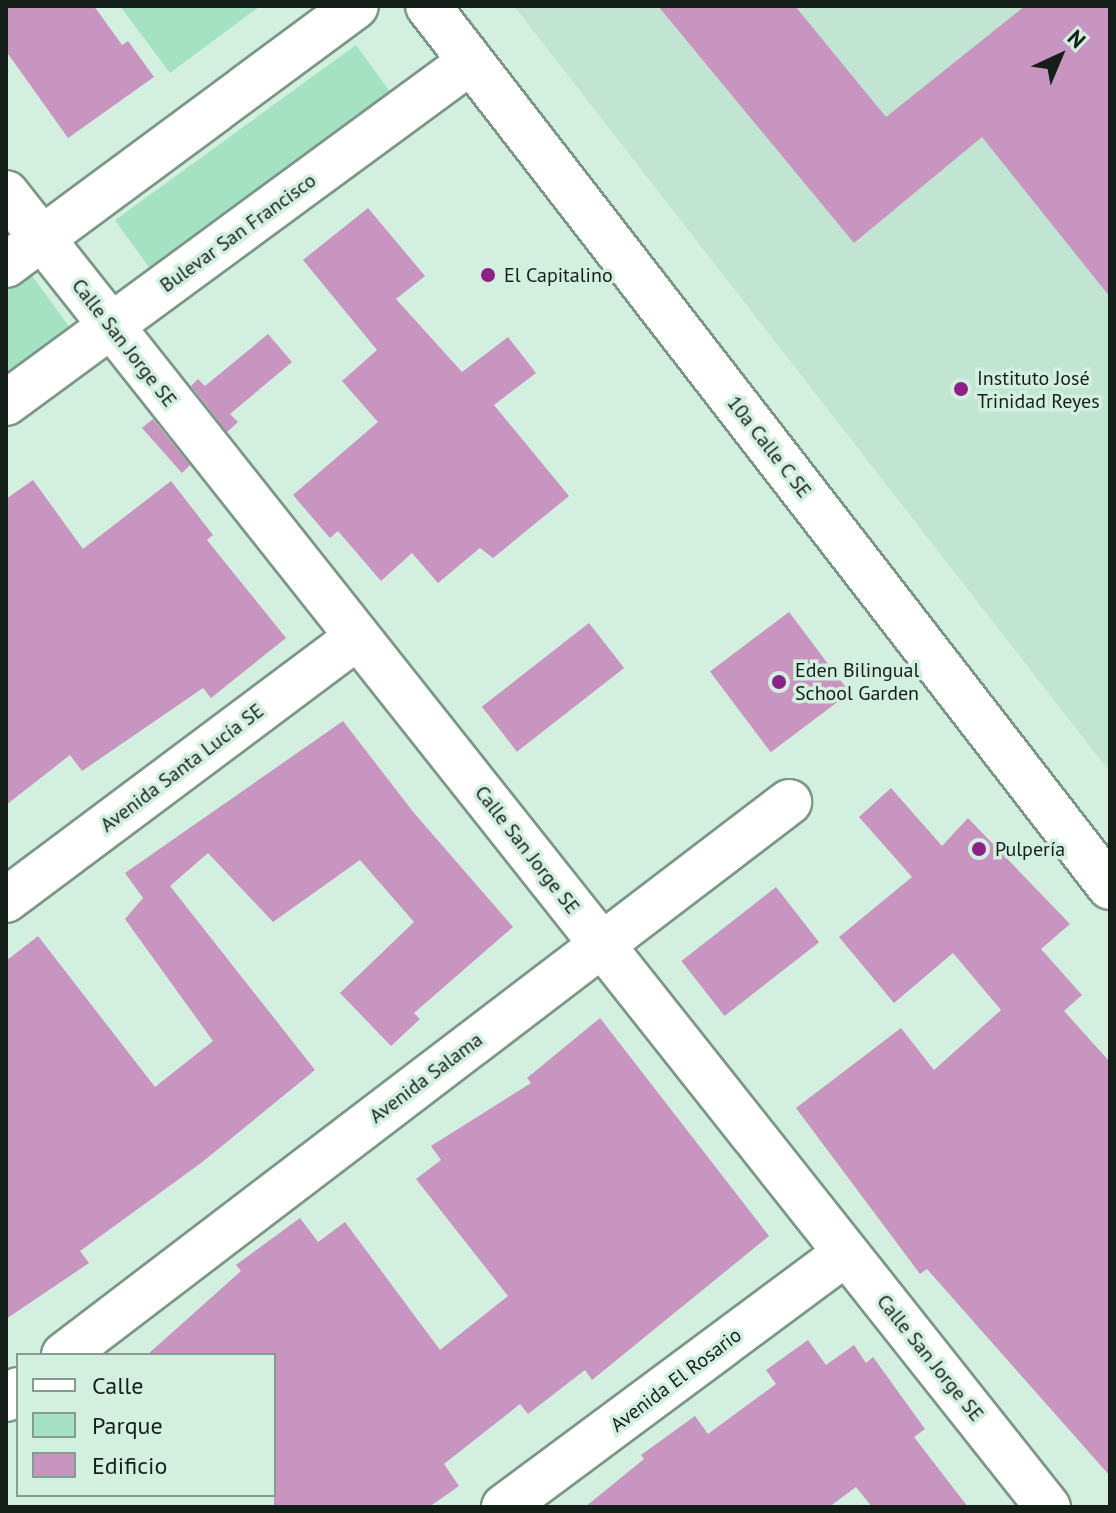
<!DOCTYPE html>
<meta charset="utf-8">
<style>
body{margin:0}
#map{position:relative;width:1116px;height:1513px;overflow:hidden;background:#d3efe0;font-family:"PT Sans",sans-serif}
div>[style]{position:absolute}
.built>*{inset:0;background:#c1e5d2}
.green>*{inset:0;background:#a5e1c3;transform-origin:0 0}
.building>*{inset:0;background:#c895c1;transform-origin:0 0}
.roads{filter:drop-shadow(2px 0 #7c9688) drop-shadow(-2px 0 #7c9688) drop-shadow(0 2px #7c9688) drop-shadow(0 -2px #7c9688)}
.minor>*{height:44px;margin:-22px;padding:0 22px;transform-origin:22px;border-radius:22px;background:#fff}
.tertiary>*{height:44px;margin:-22px;padding:0 22px;transform-origin:22px;border-radius:22px;background:#fff}
.dots>*{width:22px;height:22px;translate:-50% -50%;box-sizing:border-box;border:4px solid #d3efe0;border-radius:50%}
span{translate:-50% -50%;white-space:nowrap;text-align:center;line-height:1.15;-webkit-text-stroke:7px #d3efe0;paint-order:stroke}
.street-label{font-size:20px;color:#151f1a}
.poi-label{font-size:20px;color:#151f1a}
.left{translate:0 -50%;text-align:left}
.frame{position:absolute;inset:0;border:8px solid #151f1a;pointer-events:none}
.legend{position:absolute;left:16px;top:1353px;width:260px;height:144px;box-sizing:border-box;background:#d3efe0;border:2px solid #879c91;margin:0;padding:10px 14px;list-style:none;font-size:24px;color:#151f1a}
.legend li{display:flex;align-items:center;gap:16px;height:40px}
.legend b{width:40px;border:2px solid #879c91}
.north{position:absolute;left:1020px;top:16px;width:80px;height:80px;-webkit-text-stroke:6px #d3efe0;paint-order:stroke;rotate:44deg;font-size:22px;font-weight:700;line-height:32px;text-align:center;color:#151f1a}
.north::after{content:'';display:block;margin:auto;width:28px;height:36px;background:#151f1a;clip-path:polygon(50% 0,100% 100%,50% 72%,0 100%)}
</style>
<div id="map">
<div class="built">
<i style="clip-path:polygon(514px 6px,1110px 6px,1110px 772px)"></i>
</div>
<div class="green">
<i style="clip-path:polygon(120px 6px,260px 6px,170px 73px)"></i>
<i style="left:356px;top:45px;width:64px;height:298px;rotate:54deg"></i>
<i style="clip-path:polygon(30px 273px,73px 332px,6px 381px,6px 291px)"></i>
</div>
<div class="building">
<i style="clip-path:polygon(6px 6px,94px 6px,122px 45px,128px 41px,154px 77px,68px 138px,6px 51px)"></i>
<i style="clip-path:polygon(658px 6px,795px 6px,886px 117px,1025px 6px,1110px 6px,1110px 297px,982px 137px,854px 243px)"></i>
<i style="clip-path:polygon(368px 208px,425px 276px,396px 299px,462px 372px,508px 337px,536px 373px,494px 405px,569px 496px,493px 558px,480px 548px,438px 583px,412px 553px,381px 581px,338px 531px,330px 538px,293px 495px,378px 422px,342px 381px,377px 350px,303px 260px)"></i>
<i style="clip-path:polygon(268px 334px,292px 362px,230px 414px,238px 422px,227px 432px,191px 386px,198px 379px,205px 386px)"></i>
<i style="clip-path:polygon(153px 419px,190px 465px,182px 473px,142px 428px)"></i>
<i style="clip-path:polygon(33px 480px,83px 549px,171px 481px,213px 535px,207px 540px,286px 638px,211px 698px,203px 688px,82px 771px,70px 755px,6px 805px,6px 499px)"></i>
<i style="left:789px;top:612px;width:101px;height:99px;rotate:53deg"></i>
<i style="left:589px;top:623px;width:57px;height:136px;rotate:52deg"></i>
<i style="clip-path:polygon(343px 721px,414px 813px,513px 927px,414px 1013px,420px 1019px,391px 1046px,340px 993px,414px 922px,360px 860px,273px 922px,208px 853px,170px 886px,315px 1070px,201px 1163px,80px 1251px,89px 1263px,6px 1319px,6px 961px,38px 936px,155px 1087px,213px 1041px,125px 919px,143px 898px,125px 873px)"></i>
<i style="clip-path:polygon(891px 788px,942px 846px,968px 818px,1070px 924px,1041px 949px,1082px 995px,1064px 1011px,1110px 1062px,1110px 1476px,927px 1269px,920px 1274px,796px 1108px,901px 1028px,934px 1070px,1001px 1010px,953px 953px,894px 1003px,839px 937px,912px 877px,859px 817px)"></i>
<i style="left:776px;top:887px;width:70px;height:120px;rotate:52deg"></i>
<i style="clip-path:polygon(600px 1018px,769px 1236px,592px 1380px,585px 1370px,528px 1414px,520px 1404px,444px 1464px,459px 1486px,429px 1507px,274px 1507px,274px 1355px,147px 1355px,241px 1271px,236px 1265px,300px 1218px,318px 1242px,345px 1222px,440px 1350px,508px 1296px,416px 1179px,441px 1160px,431px 1146px,531px 1083px,527px 1078px)"></i>
<i style="clip-path:polygon(808px 1340px,826px 1365px,854px 1345px,866px 1363px,873px 1357px,925px 1429px,914px 1437px,968px 1507px,872px 1507px,856px 1487px,829px 1507px,585px 1507px,644px 1459px,641px 1455px,695px 1416px,708px 1434px,776px 1384px,766px 1370px)"></i>
</div>
<div class="roads">
<div class="minor">
<i style="left:6px;top:193px;width:1677px;rotate:51.59deg"></i>
<i style="left:6px;top:265px;width:435px;rotate:-36.5deg"></i>
<i style="left:6px;top:403px;width:576px;rotate:-36.31deg"></i>
<i style="left:6px;top:900px;width:439px;rotate:-36.8deg"></i>
<i style="left:64px;top:1355px;width:912px;rotate:-37.33deg"></i>
<i style="left:6px;top:1399px;width:15px;rotate:-37deg"></i>
<i style="left:504px;top:1507px;width:426px;rotate:-36.6deg"></i>
</div>
<div class="tertiary">
<i style="left:428px;top:6px;width:1114px;rotate:52.26deg"></i>
</div>
</div>
<div class="dots">
<i style="left:488px;top:275px;background:#8d2286"></i>
<i style="left:961px;top:389px;background:#8d2286"></i>
<i style="left:779px;top:682px;background:#8d2286"></i>
<i style="left:979px;top:849px;background:#8d2286"></i>
</div>
<div class="street-label">
<span style="left:238px;top:233px;rotate:-36deg">Bulevar San Francisco</span>
<span style="left:124px;top:343px;rotate:52deg">Calle San Jorge SE</span>
<span style="left:769px;top:447px;rotate:52deg">10a Calle C SE</span>
<span style="left:182px;top:768px;rotate:-37deg">Avenida Santa Lucía SE</span>
<span style="left:527px;top:850px;rotate:52deg">Calle San Jorge SE</span>
<span style="left:426px;top:1078px;rotate:-37deg">Avenida Salama</span>
<span style="left:930px;top:1358px;rotate:51deg">Calle San Jorge SE</span>
<span style="left:676px;top:1380px;rotate:-37deg">Avenida El Rosario</span>
</div>
<div class="poi-label">
<span class="left" style="left:504px;top:275px">El Capitalino</span>
<span class="left" style="left:977px;top:390px">Instituto José<br>Trinidad Reyes</span>
<span class="left" style="left:795px;top:682px">Eden Bilingual<br>School Garden</span>
<span class="left" style="left:995px;top:849px">Pulpería</span>
</div>
<div class="frame"></div>
<ul class="legend">
<li><b style="height:10px;background:#fff"></b>Calle</li>
<li><b style="height:22px;background:#a5e1c3"></b>Parque</li>
<li><b style="height:22px;background:#c895c1"></b>Edificio</li>
</ul>
<div class="north">N</div>
</div>
